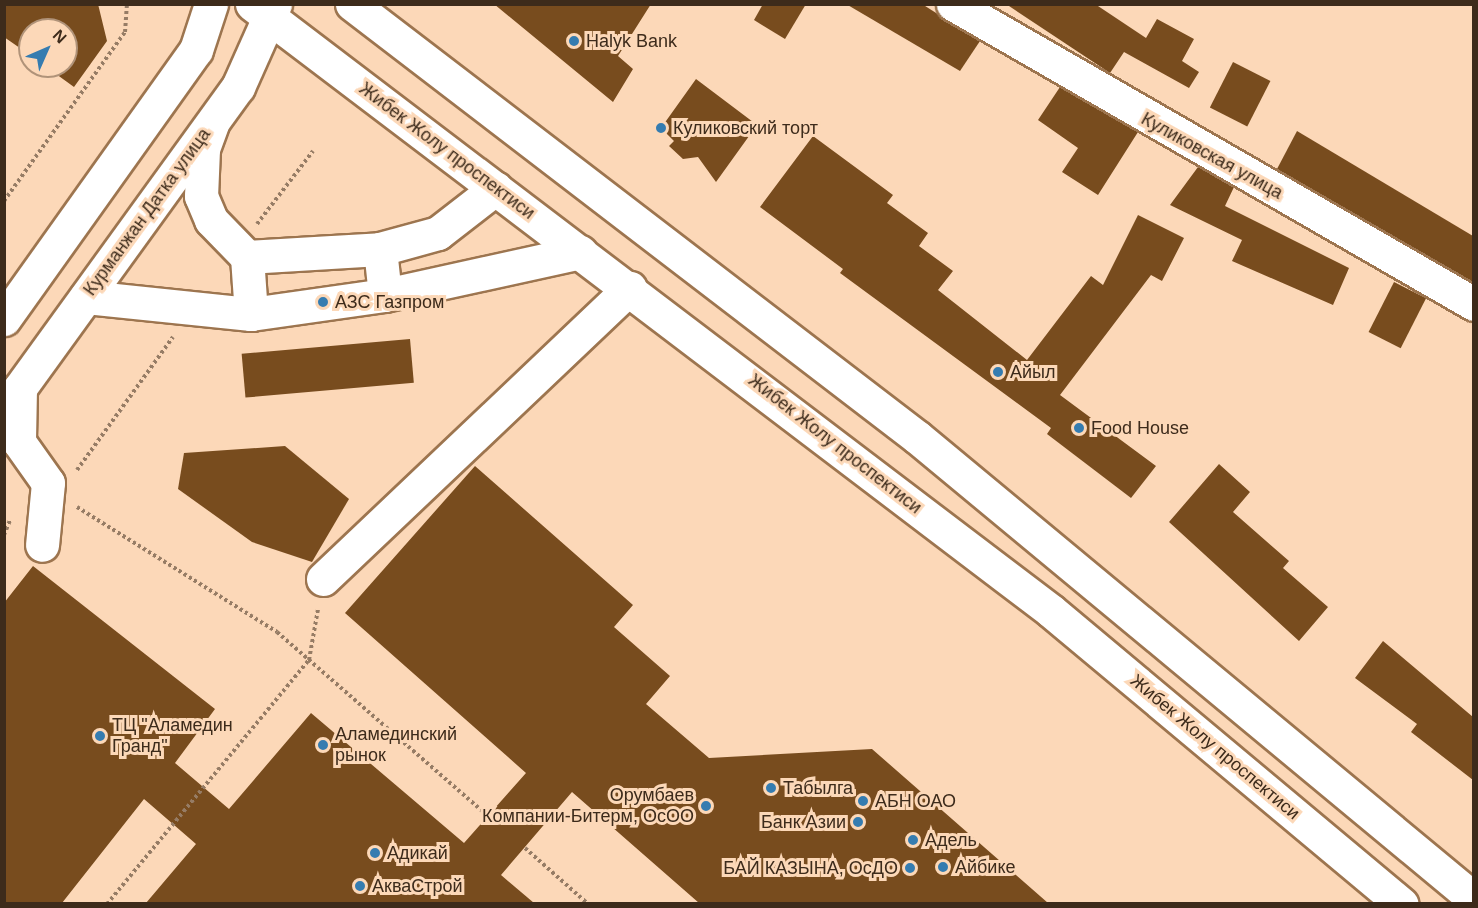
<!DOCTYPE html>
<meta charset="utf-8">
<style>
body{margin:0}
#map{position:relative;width:1478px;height:908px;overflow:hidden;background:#fcd8b8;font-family:Arial,sans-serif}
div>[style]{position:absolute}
.building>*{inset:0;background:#784c1e;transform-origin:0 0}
.path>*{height:4px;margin-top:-2px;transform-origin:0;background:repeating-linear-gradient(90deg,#967c65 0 3px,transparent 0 6px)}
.roads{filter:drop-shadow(2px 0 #9d754f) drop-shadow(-2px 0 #9d754f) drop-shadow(0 2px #9d754f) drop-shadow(0 -2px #9d754f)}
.minor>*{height:33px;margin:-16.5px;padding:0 16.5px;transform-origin:16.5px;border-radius:16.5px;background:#fff}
.major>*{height:33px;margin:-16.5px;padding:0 16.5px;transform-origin:16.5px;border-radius:16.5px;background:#fff}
.dots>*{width:16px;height:16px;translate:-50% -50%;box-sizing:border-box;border:3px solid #fcd8b8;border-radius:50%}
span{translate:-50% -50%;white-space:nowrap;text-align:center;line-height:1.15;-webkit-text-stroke:6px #fcd8b8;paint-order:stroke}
.poi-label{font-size:18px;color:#3d2b1b}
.left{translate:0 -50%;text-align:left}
.right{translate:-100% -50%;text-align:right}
.street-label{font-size:18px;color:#3d2b1b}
.frame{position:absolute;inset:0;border:6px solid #3d2b1b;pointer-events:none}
.north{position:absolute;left:18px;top:18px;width:60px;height:60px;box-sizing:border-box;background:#fcd8b8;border:2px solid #b09379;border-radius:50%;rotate:45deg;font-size:16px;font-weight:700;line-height:24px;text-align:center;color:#3d2b1b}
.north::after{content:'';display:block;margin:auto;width:21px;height:27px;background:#357cb0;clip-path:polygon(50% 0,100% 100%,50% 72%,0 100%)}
</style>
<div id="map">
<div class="building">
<i style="clip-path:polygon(4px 4px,98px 4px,107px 41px,74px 87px,45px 66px,66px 66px,66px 30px,30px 30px,30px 55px,4px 37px)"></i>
<i style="clip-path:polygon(494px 4px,651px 4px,618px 56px,633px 69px,613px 102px)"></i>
<i style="clip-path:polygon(763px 4px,806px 4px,785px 39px,754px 20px)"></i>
<i style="clip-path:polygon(846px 4px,922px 4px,980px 41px,960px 71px)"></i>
<i style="clip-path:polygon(1006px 4px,1095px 4px,1146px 38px,1157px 19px,1194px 39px,1182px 61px,1199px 72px,1189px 88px,1124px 52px,1110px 73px)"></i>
<i style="left:1233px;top:62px;width:42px;height:51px;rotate:27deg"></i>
<i style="clip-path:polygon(696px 79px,757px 125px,716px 182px,698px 157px,683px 159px,669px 146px,674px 141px,661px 128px)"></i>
<i style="clip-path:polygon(1060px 87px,1138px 132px,1098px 195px,1062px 172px,1078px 148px,1038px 120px)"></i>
<i style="clip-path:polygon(1297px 131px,1473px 236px,1473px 282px,1277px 169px)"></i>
<i style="clip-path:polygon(813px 136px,893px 195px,887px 203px,928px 233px,919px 246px,953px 271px,938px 290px,1027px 360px,1091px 276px,1103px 285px,1138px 215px,1184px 238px,1162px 281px,1151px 275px,1060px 395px,1156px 466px,1131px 498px,1047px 434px,1051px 428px,840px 273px,843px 269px,760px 207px)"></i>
<i style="clip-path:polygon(1198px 167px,1234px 187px,1225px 206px,1349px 268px,1333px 305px,1232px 261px,1242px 240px,1170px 205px)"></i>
<i style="left:1394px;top:282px;width:36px;height:56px;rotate:27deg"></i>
<i style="left:410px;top:339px;width:44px;height:169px;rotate:85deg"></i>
<i style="clip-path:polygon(285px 446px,349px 499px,312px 562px,252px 542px,178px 489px,184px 453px)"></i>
<i style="clip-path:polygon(1219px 464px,1250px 492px,1233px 512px,1289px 561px,1283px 568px,1328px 607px,1299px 641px,1169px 522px)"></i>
<i style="clip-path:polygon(475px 466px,633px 605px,614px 627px,670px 676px,646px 704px,709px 758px,872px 749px,1048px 903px,699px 903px,572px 792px,501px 875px,534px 903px,146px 903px,196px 844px,144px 799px,62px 903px,4px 903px,4px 603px,33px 566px,215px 709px,175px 763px,229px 809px,311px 713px,464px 843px,526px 773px,345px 613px)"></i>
<i style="clip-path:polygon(1383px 641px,1473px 717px,1473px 780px,1411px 732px,1417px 724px,1355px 678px)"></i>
</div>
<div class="path">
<i style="left:4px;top:201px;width:208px;rotate:-54.4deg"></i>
<i style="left:125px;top:32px;width:28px;rotate:-86deg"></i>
<i style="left:257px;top:224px;width:92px;rotate:-52.5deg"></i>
<i style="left:77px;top:470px;width:164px;rotate:-54.2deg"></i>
<i style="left:77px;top:507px;width:236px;rotate:32deg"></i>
<i style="left:277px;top:632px;width:280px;rotate:41.1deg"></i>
<i style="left:4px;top:535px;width:16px;rotate:-68deg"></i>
<i style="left:525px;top:848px;width:84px;rotate:41.6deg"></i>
<i style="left:107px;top:904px;width:317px;rotate:-50.4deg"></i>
<i style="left:309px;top:660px;width:52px;rotate:-80deg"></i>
</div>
<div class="roads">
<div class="minor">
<i style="left:953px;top:4px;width:601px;rotate:29.93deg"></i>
<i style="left:212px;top:124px;width:27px;rotate:110deg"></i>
<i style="left:203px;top:149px;width:47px;rotate:92.4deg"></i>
<i style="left:201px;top:196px;width:26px;rotate:67deg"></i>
<i style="left:211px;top:220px;width:52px;rotate:45.8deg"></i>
<i style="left:380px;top:249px;width:60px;rotate:-15.4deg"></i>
<i style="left:438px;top:233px;width:73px;rotate:-37.8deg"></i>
<i style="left:86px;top:297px;width:166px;rotate:5.9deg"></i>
<i style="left:251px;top:314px;width:135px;rotate:-8.1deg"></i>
<i style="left:385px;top:295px;width:200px;rotate:-12.4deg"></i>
<i style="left:251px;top:314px;width:57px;rotate:-94deg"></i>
<i style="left:247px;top:257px;width:133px;rotate:-3.4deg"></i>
<i style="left:380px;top:249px;width:46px;rotate:83.8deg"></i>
<i style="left:20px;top:388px;width:54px;rotate:91.1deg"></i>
<i style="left:19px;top:442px;width:50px;rotate:54.7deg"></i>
<i style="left:48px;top:483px;width:62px;rotate:95.5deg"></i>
<i style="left:323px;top:579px;width:423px;rotate:-43.5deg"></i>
</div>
<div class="major">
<i style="left:252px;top:4px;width:1003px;rotate:37.22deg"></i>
<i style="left:1051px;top:611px;width:457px;rotate:39.9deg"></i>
<i style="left:352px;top:4px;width:712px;rotate:37.47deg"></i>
<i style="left:917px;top:437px;width:724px;rotate:39.67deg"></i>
<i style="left:4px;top:319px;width:330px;rotate:-54.5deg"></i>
<i style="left:196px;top:50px;width:48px;rotate:-71.9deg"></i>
<i style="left:4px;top:410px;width:399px;rotate:-54.1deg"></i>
<i style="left:238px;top:87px;width:91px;rotate:-66deg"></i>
</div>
</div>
<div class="dots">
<i style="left:574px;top:41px;background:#357cb0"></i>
<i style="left:661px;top:128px;background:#357cb0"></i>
<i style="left:323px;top:302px;background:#357cb0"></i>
<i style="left:998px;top:372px;background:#357cb0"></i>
<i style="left:1079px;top:428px;background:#357cb0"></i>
<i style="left:100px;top:736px;background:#357cb0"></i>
<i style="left:323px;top:745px;background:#357cb0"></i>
<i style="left:771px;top:788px;background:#357cb0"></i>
<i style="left:863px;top:801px;background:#357cb0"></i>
<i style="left:706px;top:806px;background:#357cb0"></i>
<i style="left:858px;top:822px;background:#357cb0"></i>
<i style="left:913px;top:840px;background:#357cb0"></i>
<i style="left:375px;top:853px;background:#357cb0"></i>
<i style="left:943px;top:867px;background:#357cb0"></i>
<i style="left:910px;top:868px;background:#357cb0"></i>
<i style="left:360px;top:886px;background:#357cb0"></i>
</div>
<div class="poi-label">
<span class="left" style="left:586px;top:41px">Halyk Bank</span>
<span class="left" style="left:673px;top:128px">Куликовский торт</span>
<span class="left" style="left:335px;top:302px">АЗС Газпром</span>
<span class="left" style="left:1010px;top:372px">Айыл</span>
<span class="left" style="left:1091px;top:428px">Food House</span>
<span class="left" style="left:112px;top:736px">ТЦ "Аламедин<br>Гранд"</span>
<span class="left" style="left:335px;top:745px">Аламединский<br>рынок</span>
<span class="left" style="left:783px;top:788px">Табылга</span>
<span class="right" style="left:694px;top:806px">Орумбаев<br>Компании-Битерм, ОсОО</span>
<span class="left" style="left:875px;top:801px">АБН ОАО</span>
<span class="right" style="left:846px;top:822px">Банк Азии</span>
<span class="left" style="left:925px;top:840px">Адель</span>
<span class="left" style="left:387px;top:853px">Адикай</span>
<span class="left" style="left:955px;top:867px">Айбике</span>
<span class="right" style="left:898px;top:868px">БАЙ КАЗЫНА, ОсДО</span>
<span class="left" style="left:372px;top:886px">АкваСтрой</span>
</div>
<div class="street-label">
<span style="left:447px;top:151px;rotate:37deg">Жибек Жолу проспектиси</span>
<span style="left:1212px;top:156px;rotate:29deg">Куликовская улица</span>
<span style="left:147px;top:212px;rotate:-54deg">Курманжан Датка улица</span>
<span style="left:835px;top:444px;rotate:38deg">Жибек Жолу проспектиси</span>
<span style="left:1215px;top:747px;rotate:40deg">Жибек Жолу проспектиси</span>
</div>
<div class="frame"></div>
<div class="north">N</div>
</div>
